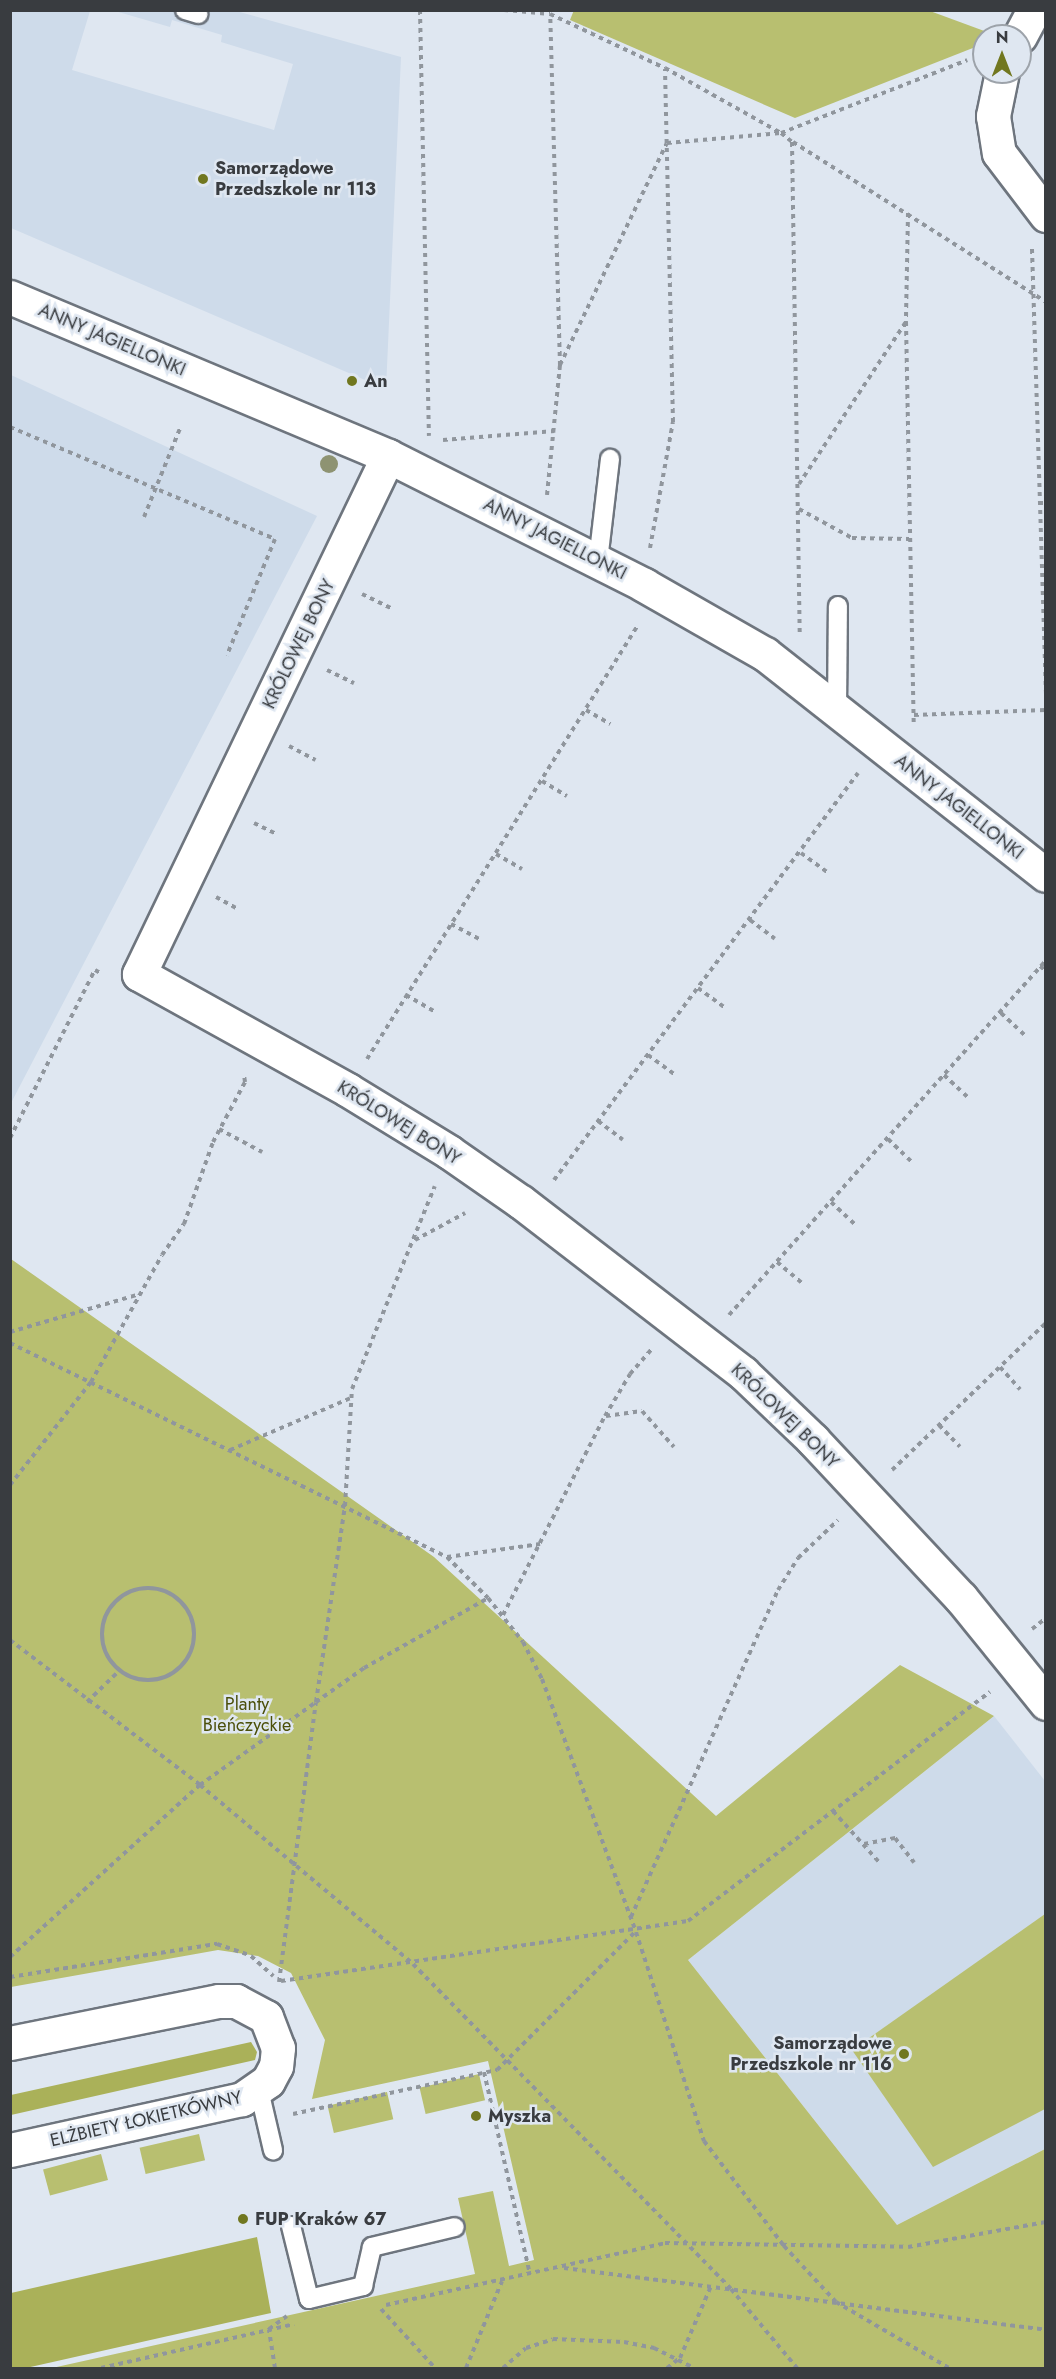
<!DOCTYPE html>
<meta charset="utf-8">
<style>
body{margin:0}
#map{position:relative;width:1056px;height:2379px;overflow:hidden;background:#dfe7f1;font-family:Jost,sans-serif}
div>[style]{position:absolute}
.built>*{inset:0;background:#cedbea}
.green>*{inset:0;background:#b8bf70;transform-origin:0 0}
.forest>*{inset:0;background:#aab159}
.path>*{height:4px;margin-top:-2px;transform-origin:0;background:repeating-linear-gradient(90deg,#90969d 0 4.5px,transparent 0 9px)}
.path>.ring{margin:-2px;padding:0;box-sizing:content-box;background:none;border:4px solid #90969d;border-radius:50%}
.roads{filter:drop-shadow(2px 0 #6e757e) drop-shadow(-2px 0 #6e757e) drop-shadow(0 2px #6e757e) drop-shadow(0 -2px #6e757e)}
.lane>*{height:18px;margin:-9px;padding:0 9px;transform-origin:9px;border-radius:9px;background:#fff}
.street>*{height:33px;margin:-16.5px;padding:0 16.5px;transform-origin:16.5px;border-radius:16.5px;background:#fff}
.trees>*{width:18px;height:18px;margin:-9px;border-radius:50%;background:#8e9372}
.dots>*{width:16px;height:16px;translate:-50% -50%;box-sizing:border-box;border:3px solid #dfe7f1;border-radius:50%}
span{translate:-50% -50%;white-space:nowrap;text-align:center;line-height:1.15;-webkit-text-stroke:5px #dfe7f1;paint-order:stroke}
.poi-label{font-size:18px;color:#393c40;font-weight:700}
.left{translate:0 -50%;text-align:left}
.right{translate:-100% -50%;text-align:right}
.street-label{font-size:18px;color:#393c40}
.park-label{font-size:18px;color:#4b4f0a}
.frame{position:absolute;inset:0;border:12px solid #393c40;pointer-events:none}
.north{position:absolute;left:972px;top:24px;width:60px;height:60px;box-sizing:border-box;background:#dfe7f1;border:2px solid #9da3aa;border-radius:50%;rotate:0deg;font-size:16px;font-weight:700;line-height:24px;text-align:center;color:#393c40}
.north::after{content:'';display:block;margin:auto;width:21px;height:27px;background:#71771f;clip-path:polygon(50% 0,100% 100%,50% 72%,0 100%)}
</style>
<div id="map">
<div class="built">
<i style="clip-path:polygon(11px 11px,90px 11px,72px 70px,274px 130px,293px 64px,221px 42px,222px 35px,172px 20px,170px 27px,115px 11px,236px 11px,401px 57px,386px 389px,11px 228px)"></i>
<i style="clip-path:polygon(11px 375px,317px 516px,11px 1103px)"></i>
<i style="clip-path:polygon(994px 1716px,1045px 1781px,1045px 2149px,897px 2225px,688px 1960px)"></i>
</div>
<div class="green">
<i style="clip-path:polygon(574px 10px,930px 11px,987px 32px,983px 44px,795px 118px,570px 20px)"></i>
<i style="clip-path:polygon(11px 1259px,434px 1557px,716px 1816px,900px 1665px,994px 1716px,688px 1960px,897px 2225px,1045px 2149px,1045px 2368px,52px 2368px,475px 2274px,458px 2198px,493px 2191px,509px 2266px,534px 2260px,488px 2061px,312px 2099px,325px 2040px,291px 1973px,258px 1956px,218px 1950px,11px 1987px)"></i>
<i style="clip-path:polygon(1045px 1914px,1045px 2109px,933px 2167px,852px 2050px)"></i>
<i style="left:479px;top:2074px;width:27px;height:61px;rotate:77deg"></i>
<i style="left:387px;top:2092px;width:28px;height:61px;rotate:77deg"></i>
<i style="left:199px;top:2134px;width:27px;height:61px;rotate:77deg"></i>
<i style="left:101px;top:2154px;width:27px;height:60px;rotate:75deg"></i>
</div>
<div class="forest">
<i style="clip-path:polygon(251px 2042px,257px 2052px,255px 2060px,11px 2115px,11px 2095px)"></i>
<i style="clip-path:polygon(257px 2237px,271px 2313px,26px 2368px,11px 2368px,11px 2293px)"></i>
</div>
<div class="path">
<i style="left:420px;top:10px;width:426px;rotate:88.8deg"></i>
<i style="left:504px;top:10px;width:46px;rotate:5deg"></i>
<i style="left:550px;top:14px;width:127px;rotate:25.2deg"></i>
<i style="left:665px;top:68px;width:133px;rotate:29.3deg"></i>
<i style="left:781px;top:133px;width:200px;rotate:-21.4deg"></i>
<i style="left:793px;top:142px;width:299px;rotate:32.3deg"></i>
<i style="left:908px;top:213px;width:109px;rotate:91.1deg"></i>
<i style="left:906px;top:322px;width:400px;rotate:88.9deg"></i>
<i style="left:1032px;top:249px;width:455px;rotate:88.2deg"></i>
<i style="left:560px;top:365px;width:246px;rotate:-64.3deg"></i>
<i style="left:667px;top:143px;width:114px;rotate:-5deg"></i>
<i style="left:781px;top:133px;width:14px;rotate:39deg"></i>
<i style="left:792px;top:142px;width:491px;rotate:89.1deg"></i>
<i style="left:10px;top:427px;width:288px;rotate:22.9deg"></i>
<i style="left:275px;top:539px;width:126px;rotate:112.5deg"></i>
<i style="left:443px;top:440px;width:112px;rotate:-4.6deg"></i>
<i style="left:799px;top:484px;width:193px;rotate:-56.6deg"></i>
<i style="left:547px;top:495px;width:131px;rotate:-84.3deg"></i>
<i style="left:560px;top:365px;width:351px;rotate:-91.6deg"></i>
<i style="left:1039px;top:503px;width:7px"></i>
<i style="left:799px;top:509px;width:60px;rotate:28.7deg"></i>
<i style="left:852px;top:538px;width:57px;rotate:1deg"></i>
<i style="left:144px;top:517px;width:98px;rotate:-67.9deg"></i>
<i style="left:650px;top:548px;width:128px;rotate:-79.7deg"></i>
<i style="left:673px;top:422px;width:353px;rotate:-91.3deg"></i>
<i style="left:362px;top:594px;width:34px;rotate:26deg"></i>
<i style="left:327px;top:670px;width:30px;rotate:26deg"></i>
<i style="left:586px;top:710px;width:28px;rotate:30deg"></i>
<i style="left:914px;top:715px;width:132px;rotate:-2.2deg"></i>
<i style="left:289px;top:746px;width:30px;rotate:28deg"></i>
<i style="left:542px;top:781px;width:29px;rotate:31deg"></i>
<i style="left:254px;top:823px;width:25px;rotate:26deg"></i>
<i style="left:801px;top:853px;width:32px;rotate:36deg"></i>
<i style="left:496px;top:854px;width:30px;rotate:30deg"></i>
<i style="left:216px;top:897px;width:25px;rotate:29deg"></i>
<i style="left:750px;top:920px;width:31px;rotate:37deg"></i>
<i style="left:451px;top:924px;width:32px;rotate:28deg"></i>
<i style="left:1040px;top:966px;width:8px;rotate:40deg"></i>
<i style="left:698px;top:988px;width:32px;rotate:36deg"></i>
<i style="left:406px;top:995px;width:34px;rotate:30deg"></i>
<i style="left:1001px;top:1013px;width:33px;rotate:43deg"></i>
<i style="left:648px;top:1055px;width:32px;rotate:36deg"></i>
<i style="left:367px;top:1059px;width:512px;rotate:-58.02deg"></i>
<i style="left:944px;top:1075px;width:34px;rotate:43deg"></i>
<i style="left:598px;top:1121px;width:31px;rotate:37deg"></i>
<i style="left:219px;top:1129px;width:49px;rotate:28.1deg"></i>
<i style="left:10px;top:1138px;width:188px;rotate:-63.2deg"></i>
<i style="left:95px;top:970px;width:8px;rotate:30deg"></i>
<i style="left:888px;top:1139px;width:33px;rotate:44deg"></i>
<i style="left:554px;top:1180px;width:508px;rotate:-53.24deg"></i>
<i style="left:831px;top:1202px;width:34px;rotate:43deg"></i>
<i style="left:415px;top:1240px;width:57px;rotate:-28.4deg"></i>
<i style="left:777px;top:1262px;width:35px;rotate:40deg"></i>
<i style="left:729px;top:1315px;width:476px;rotate:-48.2deg"></i>
<i style="left:10px;top:1332px;width:135px;rotate:-16.3deg"></i>
<i style="left:10px;top:1343px;width:487px;rotate:26.1deg"></i>
<i style="left:447px;top:1557px;width:58px;rotate:45deg"></i>
<i style="left:488px;top:1598px;width:56px;rotate:51.5deg"></i>
<i style="left:523px;top:1642px;width:42px;rotate:62.8deg"></i>
<i style="left:542px;top:1679px;width:270px;rotate:69.6deg"></i>
<i style="left:636px;top:1932px;width:220px;rotate:72deg"></i>
<i style="left:704px;top:2141px;width:132px;rotate:52.7deg"></i>
<i style="left:784px;top:2246px;width:76px;rotate:47.1deg"></i>
<i style="left:836px;top:2302px;width:131px;rotate:30.3deg"></i>
<i style="left:1000px;top:1367px;width:30px;rotate:48deg"></i>
<i style="left:606px;top:1416px;width:36px;rotate:-8deg"></i>
<i style="left:642px;top:1411px;width:48px;rotate:48.4deg"></i>
<i style="left:939px;top:1425px;width:30px;rotate:46deg"></i>
<i style="left:230px;top:1450px;width:132px;rotate:-23.3deg"></i>
<i style="left:892px;top:1470px;width:213px;rotate:-43.7deg"></i>
<i style="left:10px;top:1485px;width:131px;rotate:-51.8deg"></i>
<i style="left:91px;top:1382px;width:145px;rotate:-60.8deg"></i>
<i style="left:162px;top:1255px;width:38px;rotate:-55deg"></i>
<i style="left:184px;top:1224px;width:87px;rotate:-70.5deg"></i>
<i style="left:213px;top:1142px;width:68px;rotate:-61.9deg"></i>
<i style="left:245px;top:1082px;width:7px;rotate:-98deg"></i>
<i style="left:447px;top:1557px;width:94px;rotate:-8deg"></i>
<i class="ring" style="left:102px;top:1588px;width:88px;height:88px"></i>
<i style="left:503px;top:1615px;width:224px;rotate:-62.9deg"></i>
<i style="left:605px;top:1416px;width:49px;rotate:-59.2deg"></i>
<i style="left:630px;top:1374px;width:32px;rotate:-49deg"></i>
<i style="left:1032px;top:1629px;width:18px;rotate:-38deg"></i>
<i style="left:10px;top:1640px;width:239px;rotate:37.3deg"></i>
<i style="left:200px;top:1785px;width:278px;rotate:40deg"></i>
<i style="left:413px;top:1964px;width:455px;rotate:45.6deg"></i>
<i style="left:731px;top:2289px;width:103px;rotate:50.1deg"></i>
<i style="left:87px;top:1702px;width:45px;rotate:-44.1deg"></i>
<i style="left:833px;top:1811px;width:69px;rotate:48deg"></i>
<i style="left:864px;top:1844px;width:32px;rotate:-11deg"></i>
<i style="left:895px;top:1838px;width:31px;rotate:52deg"></i>
<i style="left:631px;top:1917px;width:359px;rotate:-65.8deg"></i>
<i style="left:778px;top:1590px;width:38px;rotate:-58deg"></i>
<i style="left:798px;top:1558px;width:55px;rotate:-43.5deg"></i>
<i style="left:10px;top:1957px;width:256px;rotate:-42.2deg"></i>
<i style="left:200px;top:1785px;width:143px;rotate:-35.6deg"></i>
<i style="left:316px;top:1702px;width:198px;rotate:-81.6deg"></i>
<i style="left:345px;top:1506px;width:117px;rotate:-86.6deg"></i>
<i style="left:352px;top:1389px;width:219px;rotate:-67.8deg"></i>
<i style="left:10px;top:1977px;width:210px;rotate:-9.1deg"></i>
<i style="left:217px;top:1944px;width:36px;rotate:19deg"></i>
<i style="left:251px;top:1956px;width:30px;rotate:42deg"></i>
<i style="left:281px;top:1981px;width:411px;rotate:-8.4deg"></i>
<i style="left:688px;top:1921px;width:379px;rotate:-37.2deg"></i>
<i style="left:279px;top:1982px;width:282px;rotate:-82.5deg"></i>
<i style="left:316px;top:1702px;width:59px;rotate:-35.3deg"></i>
<i style="left:364px;top:1668px;width:142px;rotate:-29.4deg"></i>
<i style="left:484px;top:2072px;width:207px;rotate:77.2deg"></i>
<i style="left:293px;top:2114px;width:209px;rotate:-12.2deg"></i>
<i style="left:497px;top:2070px;width:195px;rotate:-45deg"></i>
<i style="left:564px;top:2268px;width:486px;rotate:7.3deg"></i>
<i style="left:386px;top:2305px;width:286px;rotate:-12.5deg"></i>
<i style="left:665px;top:2243px;width:243px;rotate:0.9deg"></i>
<i style="left:908px;top:2247px;width:140px;rotate:-10.3deg"></i>
<i style="left:381px;top:2309px;width:80px;rotate:47.5deg"></i>
<i style="left:101px;top:2368px;width:198px;rotate:-12.8deg"></i>
<i style="left:275px;top:2368px;width:39px;rotate:-99deg"></i>
<i style="left:269px;top:2329px;width:22px;rotate:-36deg"></i>
<i style="left:466px;top:2368px;width:94px;rotate:-67.5deg"></i>
<i style="left:503px;top:2368px;width:30px;rotate:-41deg"></i>
<i style="left:526px;top:2348px;width:28px;rotate:-18deg"></i>
<i style="left:553px;top:2339px;width:71px;rotate:2.4deg"></i>
<i style="left:624px;top:2342px;width:31px;rotate:11deg"></i>
<i style="left:654px;top:2348px;width:45px;rotate:26.6deg"></i>
<i style="left:667px;top:2368px;width:16px;rotate:-38deg"></i>
<i style="left:680px;top:2358px;width:78px;rotate:-66.7deg"></i>
</div>
<div class="roads">
<div class="lane">
<i style="left:185px;top:10px;width:14px;rotate:17deg"></i>
<i style="left:598px;top:561px;width:103px;rotate:-83.3deg"></i>
<i style="left:837px;top:711px;width:105px;rotate:-89.5deg"></i>
<i style="left:259px;top:2090px;width:62px;rotate:76.9deg"></i>
<i style="left:291px;top:2226px;width:75px;rotate:76.1deg"></i>
<i style="left:309px;top:2299px;width:56px;rotate:-13.5deg"></i>
<i style="left:363px;top:2286px;width:40px;rotate:-77deg"></i>
<i style="left:372px;top:2247px;width:85px;rotate:-13.5deg"></i>
</div>
<div class="street">
<i style="left:1020px;top:36px;width:30px;rotate:-62deg"></i>
<i style="left:1002px;top:72px;width:45px;rotate:101.6deg"></i>
<i style="left:993px;top:116px;width:37px;rotate:81deg"></i>
<i style="left:999px;top:153px;width:78px;rotate:52.8deg"></i>
<i style="left:10px;top:297px;width:410px;rotate:22.8deg"></i>
<i style="left:388px;top:456px;width:287px;rotate:26.7deg"></i>
<i style="left:644px;top:585px;width:139px;rotate:29.7deg"></i>
<i style="left:765px;top:654px;width:357px;rotate:38.2deg"></i>
<i style="left:388px;top:456px;width:575px;rotate:115.67deg"></i>
<i style="left:139px;top:974px;width:239px;rotate:29deg"></i>
<i style="left:348px;top:1090px;width:119px;rotate:31.5deg"></i>
<i style="left:449px;top:1152px;width:88px;rotate:34.8deg"></i>
<i style="left:521px;top:1202px;width:280px;rotate:37.6deg"></i>
<i style="left:743px;top:1373px;width:97px;rotate:43.7deg"></i>
<i style="left:813px;top:1440px;width:216px;rotate:46.9deg"></i>
<i style="left:961px;top:1598px;width:135px;rotate:51deg"></i>
<i style="left:10px;top:2043px;width:213px;rotate:-11.4deg"></i>
<i style="left:219px;top:2001px;width:17px"></i>
<i style="left:236px;top:2001px;width:34px;rotate:28deg"></i>
<i style="left:266px;top:2017px;width:33px;rotate:69deg"></i>
<i style="left:278px;top:2048px;width:18px;rotate:96deg"></i>
<i style="left:276px;top:2066px;width:17px;rotate:118deg"></i>
<i style="left:268px;top:2081px;width:32px;rotate:145deg"></i>
<i style="left:242px;top:2099px;width:238px;rotate:167.6deg"></i>
</div>
</div>
<div class="trees">
<i style="left:329px;top:464px"></i>
</div>
<div class="dots">
<i style="left:203px;top:179px;background:#71771f"></i>
<i style="left:352px;top:381px;background:#71771f"></i>
<i style="left:904px;top:2054px;background:#71771f"></i>
<i style="left:476px;top:2116px;background:#71771f"></i>
<i style="left:243px;top:2219px;background:#71771f"></i>
</div>
<div class="poi-label">
<span class="left" style="left:215px;top:179px">Samorządowe<br>Przedszkole nr 113</span>
<span class="left" style="left:364px;top:381px">An</span>
<span class="right" style="left:892px;top:2054px">Samorządowe<br>Przedszkole nr 116</span>
<span class="left" style="left:488px;top:2116px">Myszka</span>
<span class="left" style="left:255px;top:2219px">FUP Kraków 67</span>
</div>
<div class="street-label">
<span style="left:112px;top:340px;rotate:23deg">ANNY JAGIELLONKI</span>
<span style="left:555px;top:539px;rotate:27deg">ANNY JAGIELLONKI</span>
<span style="left:299px;top:644px;rotate:-64deg">KRÓLOWEJ BONY</span>
<span style="left:959px;top:807px;rotate:38deg">ANNY JAGIELLONKI</span>
<span style="left:399px;top:1123px;rotate:32deg">KRÓLOWEJ BONY</span>
<span style="left:785px;top:1416px;rotate:44deg">KRÓLOWEJ BONY</span>
<span style="left:146px;top:2119px;rotate:-13deg">ELŻBIETY ŁOKIETKÓWNY</span>
</div>
<div class="park-label">
<span style="left:247px;top:1715px">Planty<br>Bieńczyckie</span>
</div>
<div class="frame"></div>
<div class="north">N</div>
</div>
